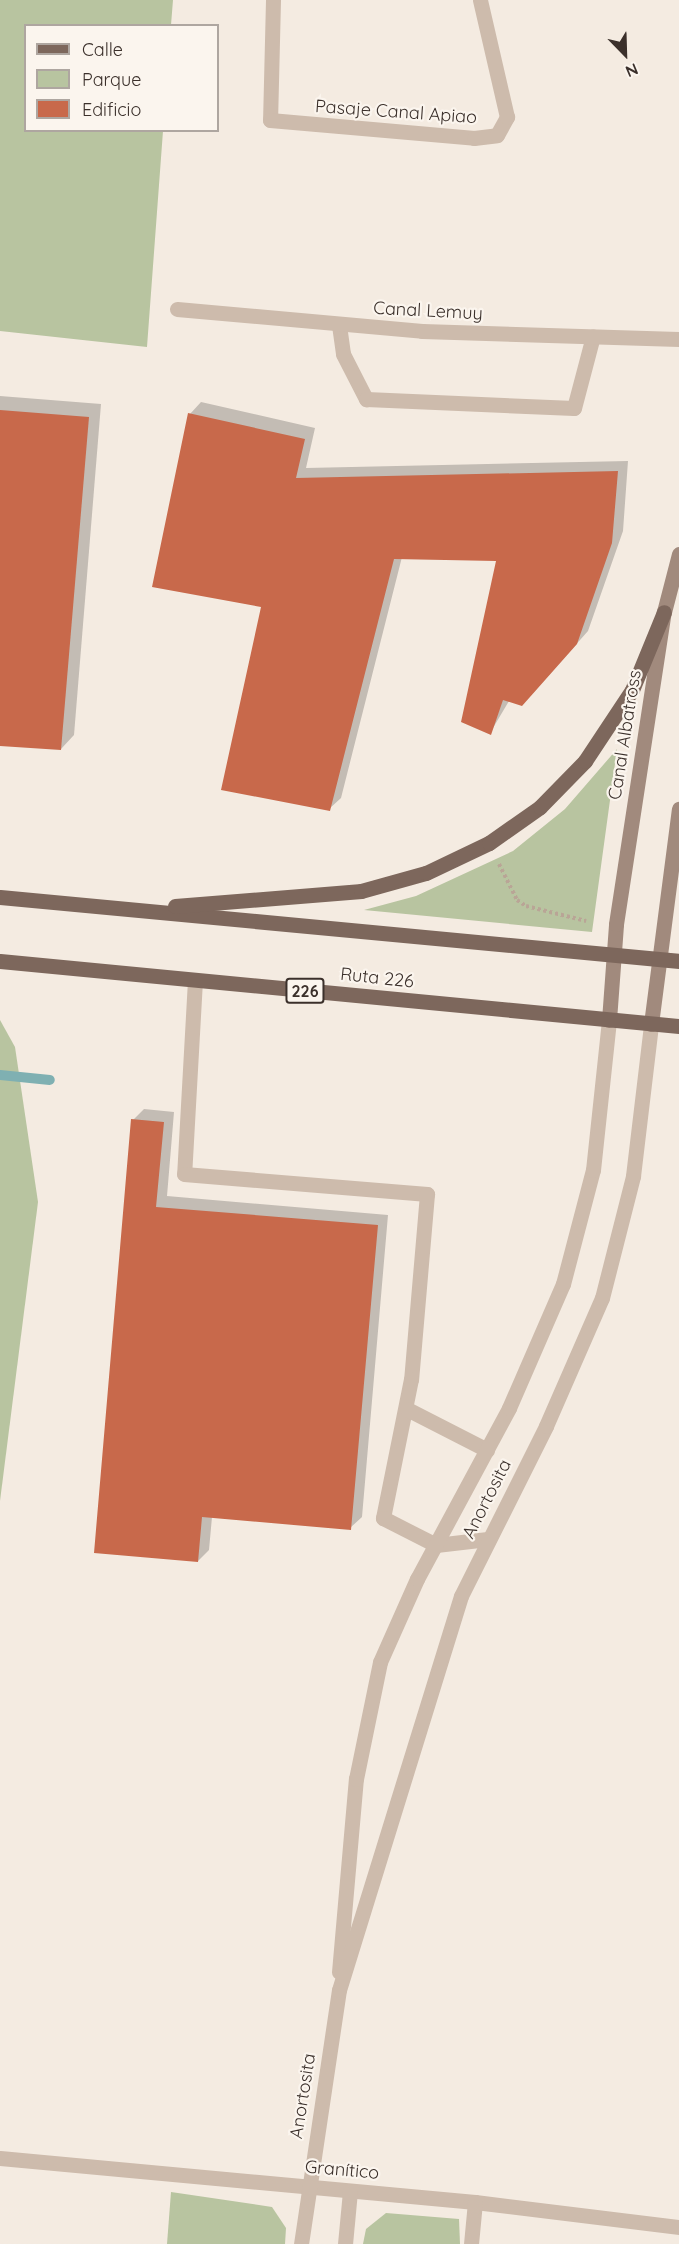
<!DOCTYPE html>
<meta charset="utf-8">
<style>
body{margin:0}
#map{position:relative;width:679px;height:2244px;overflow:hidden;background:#f4ebe1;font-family:Quicksand,sans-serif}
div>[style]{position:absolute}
.green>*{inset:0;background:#b8c4a0}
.shadow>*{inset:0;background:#0003}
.stream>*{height:10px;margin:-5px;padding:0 5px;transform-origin:5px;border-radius:5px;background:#7fb0b2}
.building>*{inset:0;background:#c8694b}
.path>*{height:4px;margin-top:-2px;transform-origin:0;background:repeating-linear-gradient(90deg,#b9a596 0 3px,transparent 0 6px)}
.lane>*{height:15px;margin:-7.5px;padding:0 7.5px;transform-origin:7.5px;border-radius:7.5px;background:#cdbbac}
.street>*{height:15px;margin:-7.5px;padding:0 7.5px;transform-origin:7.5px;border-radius:7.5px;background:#cdbbac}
.secondary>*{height:15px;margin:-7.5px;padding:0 7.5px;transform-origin:7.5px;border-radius:7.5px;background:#a18a7d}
.primary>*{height:15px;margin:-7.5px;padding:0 7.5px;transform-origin:7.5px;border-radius:7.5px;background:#7d675c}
span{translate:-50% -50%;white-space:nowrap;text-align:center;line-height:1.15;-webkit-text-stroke:4.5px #fbf5ee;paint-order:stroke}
.shield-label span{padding:2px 4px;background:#fbf5ee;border:2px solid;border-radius:4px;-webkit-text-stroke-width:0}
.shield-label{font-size:16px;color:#3b302b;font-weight:700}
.street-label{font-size:18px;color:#3b302b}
.legend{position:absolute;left:24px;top:24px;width:195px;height:108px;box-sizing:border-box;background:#fbf5ee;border:2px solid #aea6a0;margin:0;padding:8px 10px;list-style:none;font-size:18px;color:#3b302b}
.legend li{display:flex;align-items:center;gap:12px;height:30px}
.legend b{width:30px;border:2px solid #aea6a0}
.north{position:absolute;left:595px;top:24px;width:60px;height:60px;-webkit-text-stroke:4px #fbf5ee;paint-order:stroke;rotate:157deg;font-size:16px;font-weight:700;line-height:24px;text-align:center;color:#3b302b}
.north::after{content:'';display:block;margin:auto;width:21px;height:27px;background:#3b302b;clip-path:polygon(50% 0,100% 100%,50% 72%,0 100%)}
</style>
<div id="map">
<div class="green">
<i style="clip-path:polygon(0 0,173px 0,171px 25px,26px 26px,26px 130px,163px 131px,147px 347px,0 331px)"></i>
<i style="clip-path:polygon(617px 749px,592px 932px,364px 910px,416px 896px,513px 851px,565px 809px)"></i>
<i style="clip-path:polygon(0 1020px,15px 1047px,38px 1202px,0 1501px)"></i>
<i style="clip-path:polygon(171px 2192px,272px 2207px,286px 2228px,285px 2244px,167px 2244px)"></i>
<i style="clip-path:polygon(386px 2213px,459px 2219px,460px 2244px,363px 2244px,366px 2229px)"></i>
</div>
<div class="shadow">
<i style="clip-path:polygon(0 396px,101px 404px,74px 735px,61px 749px,0 744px)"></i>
<i style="clip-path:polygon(201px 402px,315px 428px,306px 468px,628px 461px,623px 531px,588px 631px,533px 693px,509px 701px,490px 733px,498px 560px,402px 557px,341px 798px,329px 809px,263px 606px,190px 414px)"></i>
<i style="clip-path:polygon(144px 1109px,174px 1112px,167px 1196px,388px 1215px,362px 1517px,350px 1528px,212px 1517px,209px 1550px,198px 1561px,133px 1120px)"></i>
</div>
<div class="stream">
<i style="left:0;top:1075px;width:50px;rotate:5.7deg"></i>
</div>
<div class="building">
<i style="clip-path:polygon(0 410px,89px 417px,61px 750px,0 746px)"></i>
<i style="clip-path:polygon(188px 413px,305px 439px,296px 478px,618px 471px,612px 543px,577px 644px,522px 706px,503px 700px,491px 735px,461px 722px,496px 561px,394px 559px,330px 811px,221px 790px,261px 607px,152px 587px)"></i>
<i style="clip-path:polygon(131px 1119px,164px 1122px,156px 1207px,378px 1225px,351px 1530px,202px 1517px,198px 1562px,94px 1553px)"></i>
</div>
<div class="path">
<i style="left:499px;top:864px;width:40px;rotate:63.4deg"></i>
<i style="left:517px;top:900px;width:11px;rotate:34deg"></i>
<i style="left:526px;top:906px;width:62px;rotate:14deg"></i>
</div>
<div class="lane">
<i style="left:339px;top:325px;width:29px;rotate:82deg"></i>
<i style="left:343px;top:354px;width:51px;rotate:62.9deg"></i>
<i style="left:366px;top:399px;width:208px;rotate:2.5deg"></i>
<i style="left:574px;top:408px;width:74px;rotate:-75.2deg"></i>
<i style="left:195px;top:980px;width:194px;rotate:93.2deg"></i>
<i style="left:184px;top:1174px;width:244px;rotate:4.7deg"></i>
<i style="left:427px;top:1194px;width:186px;rotate:94.9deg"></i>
<i style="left:411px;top:1379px;width:142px;rotate:101.4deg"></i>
<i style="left:383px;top:1518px;width:59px;rotate:27deg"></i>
<i style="left:436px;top:1545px;width:52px;rotate:-6.6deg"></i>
<i style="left:407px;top:1409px;width:90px;rotate:27.1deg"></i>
</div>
<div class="street">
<i style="left:273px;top:0;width:120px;rotate:91.4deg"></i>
<i style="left:270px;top:120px;width:205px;rotate:5deg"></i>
<i style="left:474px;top:138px;width:23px;rotate:-7deg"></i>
<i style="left:497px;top:135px;width:21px;rotate:-61deg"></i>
<i style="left:507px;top:117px;width:120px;rotate:-103deg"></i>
<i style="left:177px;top:309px;width:246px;rotate:5.1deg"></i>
<i style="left:422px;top:331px;width:257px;rotate:1.8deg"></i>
<i style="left:339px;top:1972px;width:194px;rotate:-85deg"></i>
<i style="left:356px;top:1779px;width:119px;rotate:-78.4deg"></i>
<i style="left:380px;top:1662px;width:91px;rotate:-66deg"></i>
<i style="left:417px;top:1579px;width:194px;rotate:-61.7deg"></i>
<i style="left:509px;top:1408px;width:135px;rotate:-66.5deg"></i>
<i style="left:563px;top:1284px;width:118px;rotate:-75.3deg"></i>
<i style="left:593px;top:1170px;width:151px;rotate:-83.9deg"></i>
<i style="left:0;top:2158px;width:477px;rotate:5.3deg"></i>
<i style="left:475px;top:2202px;width:206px;rotate:7deg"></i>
<i style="left:301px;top:2244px;width:257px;rotate:-81.5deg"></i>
<i style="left:339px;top:1990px;width:412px;rotate:-72.8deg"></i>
<i style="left:461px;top:1596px;width:190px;rotate:-63.4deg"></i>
<i style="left:546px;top:1426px;width:140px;rotate:-66.4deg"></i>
<i style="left:602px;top:1298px;width:126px;rotate:-75.7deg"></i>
<i style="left:633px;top:1176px;width:153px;rotate:-83.2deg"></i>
<i style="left:345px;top:2244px;width:53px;rotate:-84.6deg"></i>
<i style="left:471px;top:2244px;width:42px;rotate:-84.6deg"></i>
</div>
<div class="secondary">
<i style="left:609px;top:1020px;width:96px;rotate:-85.8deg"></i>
<i style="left:616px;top:924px;width:316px;rotate:-81.3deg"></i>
<i style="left:664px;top:612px;width:60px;rotate:-75.5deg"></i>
<i style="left:651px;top:1024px;width:217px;rotate:-82.6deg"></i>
</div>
<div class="primary">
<i style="left:0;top:897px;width:682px;rotate:5.38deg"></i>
<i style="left:175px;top:906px;width:187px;rotate:-4.6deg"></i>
<i style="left:361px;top:891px;width:67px;rotate:-15.5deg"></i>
<i style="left:426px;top:873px;width:70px;rotate:-25.5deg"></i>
<i style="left:489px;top:843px;width:62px;rotate:-35.2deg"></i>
<i style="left:540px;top:807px;width:64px;rotate:-45.6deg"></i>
<i style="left:585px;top:761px;width:85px;rotate:-56.5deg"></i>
<i style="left:632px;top:690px;width:84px;rotate:-67.7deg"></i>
<i style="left:0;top:961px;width:682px;rotate:5.47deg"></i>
</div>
<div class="shield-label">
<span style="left:305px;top:991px">226</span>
</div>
<div class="street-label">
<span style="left:396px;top:112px;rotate:4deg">Pasaje Canal Apiao</span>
<span style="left:428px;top:311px;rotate:3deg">Canal Lemuy</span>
<span style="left:625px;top:735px;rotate:-81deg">Canal Albatross</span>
<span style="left:377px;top:978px;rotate:6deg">Ruta 226</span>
<span style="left:487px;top:1499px;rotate:-63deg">Anortosita</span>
<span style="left:303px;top:2096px;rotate:-81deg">Anortosita</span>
<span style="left:342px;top:2170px;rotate:5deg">Granítico</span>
</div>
<ul class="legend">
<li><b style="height:8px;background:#7d675c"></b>Calle</li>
<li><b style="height:16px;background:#b8c4a0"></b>Parque</li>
<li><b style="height:16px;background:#c8694b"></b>Edificio</li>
</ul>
<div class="north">N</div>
</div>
